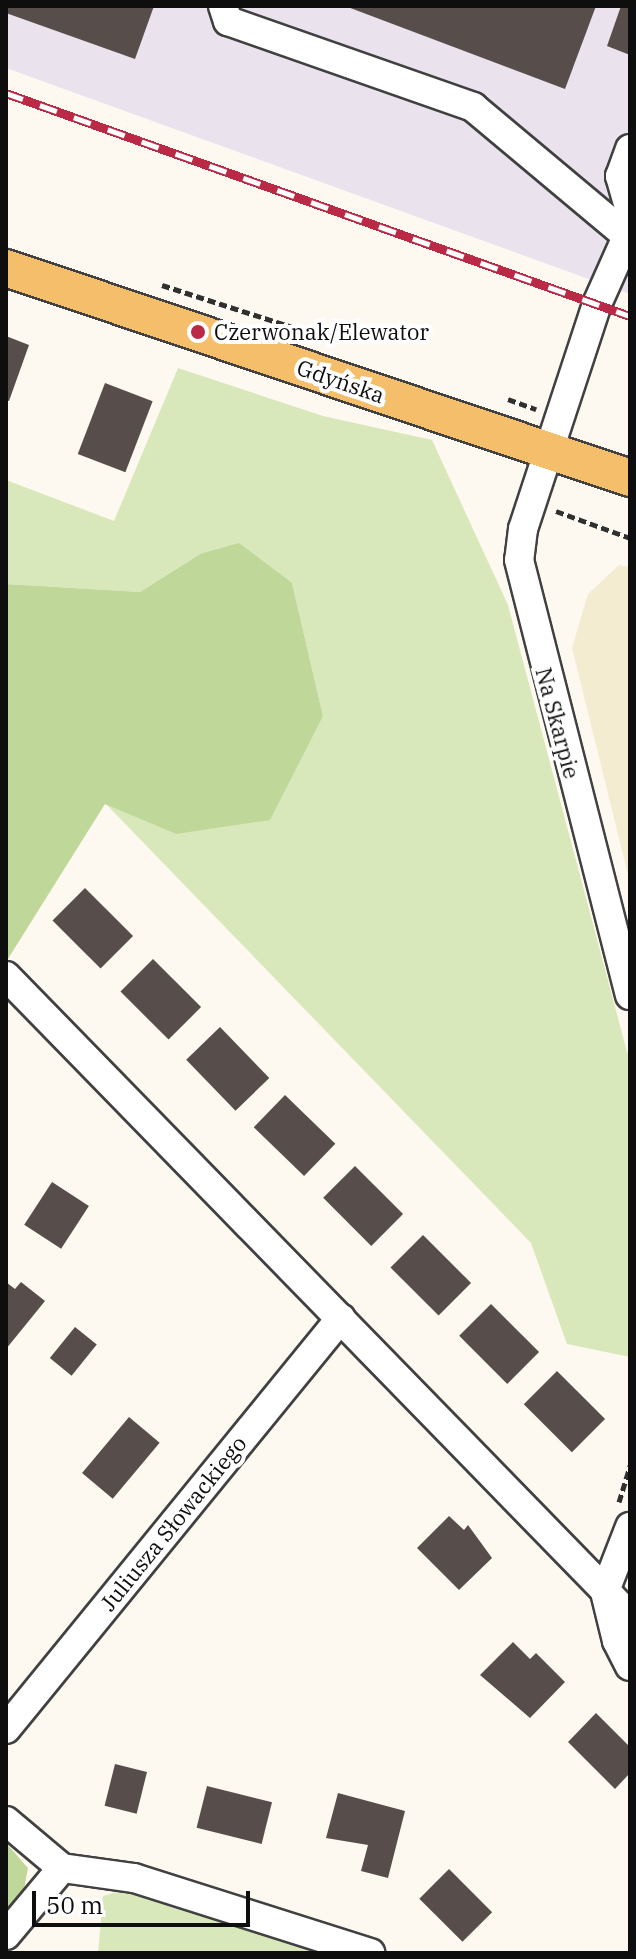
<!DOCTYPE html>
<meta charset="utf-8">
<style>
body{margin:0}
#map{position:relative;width:636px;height:1959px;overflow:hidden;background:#fef9f0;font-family:"IBM Plex Serif",serif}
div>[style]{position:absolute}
.industrial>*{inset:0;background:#eae3ed}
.farmland>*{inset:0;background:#f4ecd1}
.green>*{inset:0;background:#d9e8ba}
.forest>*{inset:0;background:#bfd89a}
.building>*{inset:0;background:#574e4b;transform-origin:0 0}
.path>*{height:5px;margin-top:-2.5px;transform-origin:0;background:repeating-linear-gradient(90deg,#303030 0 8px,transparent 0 12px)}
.roads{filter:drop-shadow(2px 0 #414141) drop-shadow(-2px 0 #414141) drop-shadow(0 2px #414141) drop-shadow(0 -2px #414141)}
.minor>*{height:28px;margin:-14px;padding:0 14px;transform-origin:14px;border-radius:14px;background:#fff}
.major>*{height:36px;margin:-18px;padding:0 18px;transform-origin:18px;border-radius:18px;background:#f4be6a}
.rail>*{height:9px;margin-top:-4.5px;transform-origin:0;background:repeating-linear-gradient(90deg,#fff 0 18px,#ba2a47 0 36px);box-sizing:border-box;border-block:2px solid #ba2a47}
.dots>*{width:22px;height:22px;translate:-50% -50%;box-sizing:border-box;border:4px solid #fff;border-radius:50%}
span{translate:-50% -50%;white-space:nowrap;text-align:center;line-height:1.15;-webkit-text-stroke:8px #fff;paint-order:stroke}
.poi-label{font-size:22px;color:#0e0e0e}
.left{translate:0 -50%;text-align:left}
.street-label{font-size:22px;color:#0e0e0e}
.frame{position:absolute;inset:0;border:8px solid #0e0e0e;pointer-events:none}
.scale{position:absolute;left:32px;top:1891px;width:218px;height:36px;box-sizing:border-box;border:4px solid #0e0e0e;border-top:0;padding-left:10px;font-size:24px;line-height:28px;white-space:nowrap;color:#0e0e0e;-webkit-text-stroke:6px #fff;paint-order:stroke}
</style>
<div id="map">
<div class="industrial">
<i style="clip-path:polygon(6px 6px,630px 6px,630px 294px,6px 68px)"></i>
</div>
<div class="farmland">
<i style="clip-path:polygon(619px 565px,630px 567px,630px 883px,572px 648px,588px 594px)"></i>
</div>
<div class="green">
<i style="clip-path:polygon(178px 368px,323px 416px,432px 440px,508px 605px,630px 1063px,630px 1357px,567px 1344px,531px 1243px,105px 803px,176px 834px,323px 716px,292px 583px,200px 554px,140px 592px,6px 584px,6px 480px,114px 521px)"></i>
<i style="clip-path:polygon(124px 1890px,272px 1929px,333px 1953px,98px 1953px,103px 1896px)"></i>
</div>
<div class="forest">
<i style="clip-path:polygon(239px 543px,292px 583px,323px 716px,270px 820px,176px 834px,105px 804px,6px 962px,6px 584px,140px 592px,200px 554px)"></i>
<i style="clip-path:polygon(6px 1843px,28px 1868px,22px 1900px,6px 1919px)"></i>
</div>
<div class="building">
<i style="clip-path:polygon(6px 6px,154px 6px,135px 59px,6px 13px)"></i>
<i style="clip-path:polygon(345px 6px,596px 6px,565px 89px)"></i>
<i style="clip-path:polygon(621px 6px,630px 7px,630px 55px,607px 46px)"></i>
<i style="clip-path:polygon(6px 336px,29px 345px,9px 401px,6px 400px)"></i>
<i style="left:105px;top:383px;width:51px;height:76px;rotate:21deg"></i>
<i style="left:85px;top:888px;width:68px;height:46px;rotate:45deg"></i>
<i style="left:153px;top:959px;width:68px;height:46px;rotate:45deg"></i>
<i style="left:220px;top:1027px;width:71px;height:47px;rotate:46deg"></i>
<i style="left:285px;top:1095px;width:70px;height:45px;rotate:44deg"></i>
<i style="left:355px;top:1166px;width:68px;height:45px;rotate:45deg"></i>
<i style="left:52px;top:1182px;width:44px;height:51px;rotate:33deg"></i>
<i style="left:423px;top:1235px;width:68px;height:46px;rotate:45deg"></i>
<i style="clip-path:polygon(6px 1282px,15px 1289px,21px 1282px,45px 1301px,6px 1349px)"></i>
<i style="left:491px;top:1304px;width:68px;height:45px;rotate:45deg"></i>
<i style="left:75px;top:1327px;width:28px;height:40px;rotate:39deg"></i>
<i style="left:557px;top:1371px;width:68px;height:47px;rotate:45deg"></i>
<i style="left:129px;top:1417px;width:40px;height:73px;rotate:40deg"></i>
<i style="clip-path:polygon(449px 1516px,464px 1530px,468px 1525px,492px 1558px,459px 1590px,417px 1548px)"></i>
<i style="clip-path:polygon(513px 1642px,530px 1659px,536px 1653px,565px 1682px,530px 1718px,480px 1675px)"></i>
<i style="clip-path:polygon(596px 1713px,630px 1747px,630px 1773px,615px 1789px,568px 1742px)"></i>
<i style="left:115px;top:1764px;width:33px;height:43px;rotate:14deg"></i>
<i style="left:207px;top:1786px;width:67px;height:43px;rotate:14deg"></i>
<i style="clip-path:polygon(338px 1793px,405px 1811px,388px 1878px,361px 1871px,368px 1845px,326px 1838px)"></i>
<i style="left:449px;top:1869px;width:61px;height:42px;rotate:45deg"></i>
</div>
<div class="path">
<i style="left:162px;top:285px;width:182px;rotate:17.9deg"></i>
<i style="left:508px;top:399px;width:30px;rotate:20deg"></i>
<i style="left:556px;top:511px;width:79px;rotate:20deg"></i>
<i style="left:619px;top:1502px;width:39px;rotate:-73deg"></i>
</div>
<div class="roads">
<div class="minor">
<i style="left:223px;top:6px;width:16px;rotate:72deg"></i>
<i style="left:228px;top:21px;width:260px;rotate:19.3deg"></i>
<i style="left:473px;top:107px;width:199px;rotate:39.9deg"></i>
<i style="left:630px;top:149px;width:29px;rotate:110deg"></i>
<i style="left:620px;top:176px;width:35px;rotate:74deg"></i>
<i style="left:630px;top:230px;width:81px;rotate:114deg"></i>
<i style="left:597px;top:304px;width:237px;rotate:108.2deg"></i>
<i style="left:523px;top:529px;width:31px;rotate:97deg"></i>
<i style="left:519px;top:560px;width:449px;rotate:75.7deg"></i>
<i style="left:6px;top:976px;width:894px;rotate:45.73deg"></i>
<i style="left:605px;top:1591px;width:69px;rotate:-68.7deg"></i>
<i style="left:605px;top:1592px;width:50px;rotate:76.2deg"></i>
<i style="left:617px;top:1641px;width:28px;rotate:63deg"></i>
<i style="left:6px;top:1729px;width:530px;rotate:-50.82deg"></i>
<i style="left:6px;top:1821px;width:73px;rotate:40deg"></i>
<i style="left:62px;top:1868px;width:73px;rotate:7.9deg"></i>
<i style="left:134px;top:1878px;width:248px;rotate:17.6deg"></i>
<i style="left:6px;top:1935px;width:87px;rotate:-50.1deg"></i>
</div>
<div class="major">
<i style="left:6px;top:268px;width:658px;rotate:18.6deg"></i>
</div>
</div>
<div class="rail">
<i style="left:6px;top:93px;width:663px;rotate:19.67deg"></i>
</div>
<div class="dots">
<i style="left:198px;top:332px;background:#ba2a47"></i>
</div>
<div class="poi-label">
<span class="left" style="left:214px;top:332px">Czerwonak/Elewator</span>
</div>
<div class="street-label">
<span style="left:341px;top:381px;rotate:19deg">Gdyńska</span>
<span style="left:558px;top:723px;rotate:75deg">Na Skarpie</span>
<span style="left:173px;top:1523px;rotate:-51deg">Juliusza Słowackiego</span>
</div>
<div class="frame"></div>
<div class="scale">50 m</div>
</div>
